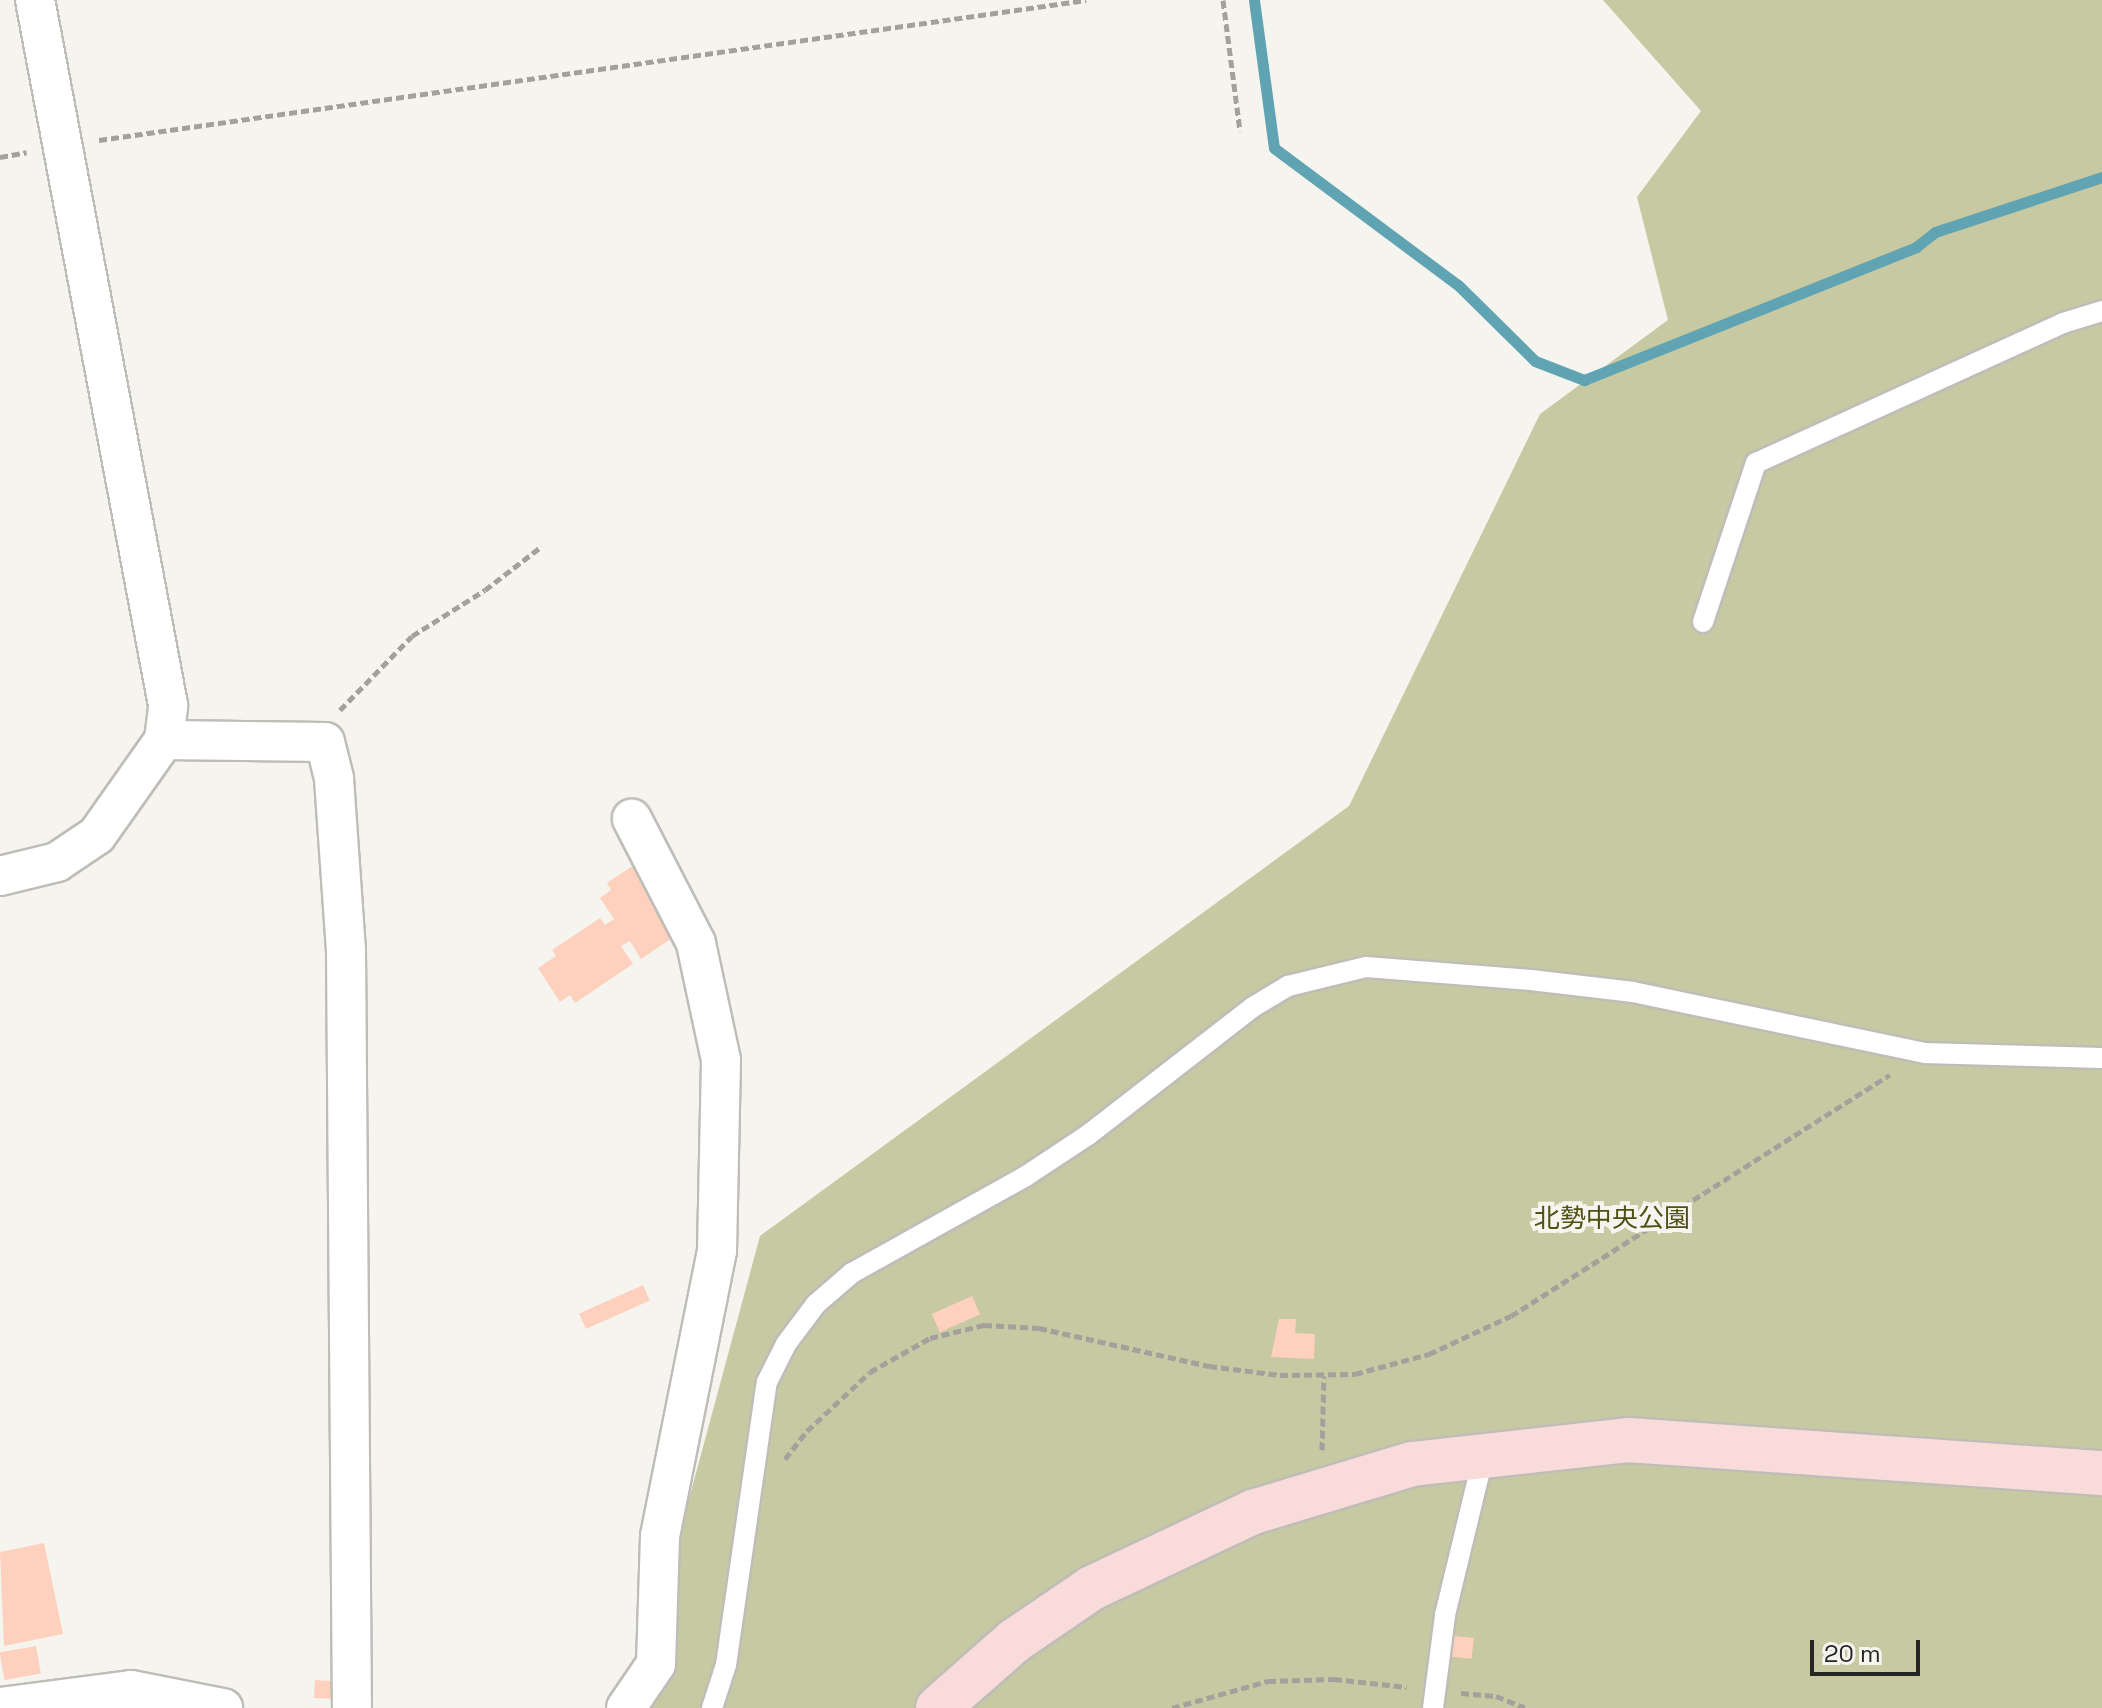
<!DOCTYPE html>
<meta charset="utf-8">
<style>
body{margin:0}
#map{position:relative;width:2102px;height:1708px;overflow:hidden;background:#f6f4ee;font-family:"Space Grotesk","Noto Sans JP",sans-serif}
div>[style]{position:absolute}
.green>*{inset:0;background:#c6c9a1}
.stream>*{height:11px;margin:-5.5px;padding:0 5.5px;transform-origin:5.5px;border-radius:5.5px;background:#60a3b2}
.building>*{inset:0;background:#fed1be;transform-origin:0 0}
.path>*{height:5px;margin-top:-2.5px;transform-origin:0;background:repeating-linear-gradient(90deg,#a2a19c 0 8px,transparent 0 12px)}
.roads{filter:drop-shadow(2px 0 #bfbdb7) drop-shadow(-2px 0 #bfbdb7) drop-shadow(0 2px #bfbdb7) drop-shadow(0 -2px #bfbdb7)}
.lane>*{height:20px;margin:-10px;padding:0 10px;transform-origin:10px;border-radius:10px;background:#fff}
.street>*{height:38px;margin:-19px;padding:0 19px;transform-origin:19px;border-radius:19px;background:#fff}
.secondary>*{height:44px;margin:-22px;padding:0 22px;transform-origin:22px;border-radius:22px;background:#f9dcda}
span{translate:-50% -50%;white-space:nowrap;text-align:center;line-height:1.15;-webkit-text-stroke:8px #f6f4ee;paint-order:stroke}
.park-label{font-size:26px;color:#4f5114}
.scale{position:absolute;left:1810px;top:1640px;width:110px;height:36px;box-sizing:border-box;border:4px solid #252523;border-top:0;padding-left:10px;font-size:24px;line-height:28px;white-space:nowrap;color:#252523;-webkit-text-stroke:6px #f6f4ee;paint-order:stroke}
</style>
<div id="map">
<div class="green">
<i style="clip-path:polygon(1603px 0,2102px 0,2102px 1708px,618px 1708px,679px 1536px,760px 1236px,1349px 806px,1540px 414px,1668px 320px,1637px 197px,1701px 111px)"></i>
</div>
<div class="stream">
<i style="left:1254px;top:0;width:149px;rotate:82.3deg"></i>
<i style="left:1274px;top:148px;width:229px;rotate:36.7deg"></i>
<i style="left:1458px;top:285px;width:108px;rotate:44.6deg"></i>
<i style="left:1535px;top:361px;width:53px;rotate:21.2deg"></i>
<i style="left:1584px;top:380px;width:358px;rotate:-21.8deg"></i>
<i style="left:1916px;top:247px;width:24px;rotate:-38deg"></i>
<i style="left:1935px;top:232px;width:176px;rotate:-18.2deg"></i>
</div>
<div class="building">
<i style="clip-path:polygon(638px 862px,687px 928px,641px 959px,630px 941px,621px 946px,633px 964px,575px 1003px,570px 995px,560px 1002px,538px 968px,556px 956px,552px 950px,600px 918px,605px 925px,614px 919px,600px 898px,611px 890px,607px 883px)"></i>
<i style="left:643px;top:1285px;width:17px;height:70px;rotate:66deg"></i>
<i style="left:972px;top:1296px;width:20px;height:44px;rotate:66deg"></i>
<i style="clip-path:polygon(1279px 1319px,1296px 1319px,1295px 1333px,1315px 1334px,1314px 1359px,1271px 1357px)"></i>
<i style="clip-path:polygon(44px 1543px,63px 1634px,4px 1646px,0 1552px)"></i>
<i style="left:1446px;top:1635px;width:28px;height:21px;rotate:6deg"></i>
<i style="left:36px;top:1646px;width:28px;height:37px;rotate:80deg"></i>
<i style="left:315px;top:1680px;width:17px;height:18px;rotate:3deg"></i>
</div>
<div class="path">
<i style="left:1223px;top:0;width:132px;rotate:82.6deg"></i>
<i style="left:99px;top:140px;width:997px;rotate:-8.07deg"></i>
<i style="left:0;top:157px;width:27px;rotate:-10deg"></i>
<i style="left:340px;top:710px;width:103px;rotate:-45.8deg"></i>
<i style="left:412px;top:636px;width:86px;rotate:-32.2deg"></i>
<i style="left:485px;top:590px;width:72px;rotate:-37.7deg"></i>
<i style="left:1322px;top:1450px;width:74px;rotate:-88.5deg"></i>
<i style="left:785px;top:1459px;width:36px;rotate:-52deg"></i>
<i style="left:807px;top:1431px;width:86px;rotate:-43.1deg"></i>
<i style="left:870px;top:1372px;width:69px;rotate:-29.5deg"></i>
<i style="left:930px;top:1338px;width:56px;rotate:-13.5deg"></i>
<i style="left:984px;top:1325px;width:55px;rotate:3.1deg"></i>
<i style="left:1039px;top:1328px;width:174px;rotate:12.6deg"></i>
<i style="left:1209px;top:1366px;width:72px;rotate:7.2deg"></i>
<i style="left:1280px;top:1375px;width:75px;rotate:-0.8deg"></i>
<i style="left:1355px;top:1374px;width:77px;rotate:-15.1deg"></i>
<i style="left:1429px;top:1354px;width:90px;rotate:-24.9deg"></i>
<i style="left:1511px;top:1316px;width:449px;rotate:-32.5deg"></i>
<i style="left:1461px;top:1693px;width:35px;rotate:5deg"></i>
<i style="left:1496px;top:1696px;width:31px;rotate:22deg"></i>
<i style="left:1172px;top:1708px;width:100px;rotate:-15.7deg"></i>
<i style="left:1268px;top:1681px;width:66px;rotate:-1.7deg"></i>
<i style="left:1334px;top:1679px;width:73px;rotate:6.3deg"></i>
</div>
<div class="roads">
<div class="lane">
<i style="left:1703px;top:622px;width:168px;rotate:-71.6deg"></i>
<i style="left:1756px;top:463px;width:337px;rotate:-24.5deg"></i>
<i style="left:2063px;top:323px;width:41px;rotate:-17.1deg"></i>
<i style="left:712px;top:1708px;width:45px;rotate:-72deg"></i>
<i style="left:726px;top:1665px;width:286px;rotate:-81.8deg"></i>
<i style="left:767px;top:1382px;width:42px;rotate:-63.4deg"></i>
<i style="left:786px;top:1344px;width:50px;rotate:-53.1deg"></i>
<i style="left:816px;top:1304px;width:48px;rotate:-40.7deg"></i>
<i style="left:852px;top:1273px;width:199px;rotate:-29.1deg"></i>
<i style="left:1026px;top:1176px;width:74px;rotate:-33.5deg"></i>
<i style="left:1088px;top:1135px;width:209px;rotate:-37.8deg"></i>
<i style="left:1253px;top:1007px;width:41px;rotate:-31deg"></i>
<i style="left:1288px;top:986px;width:80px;rotate:-13.7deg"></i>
<i style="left:1366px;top:967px;width:166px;rotate:4.5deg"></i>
<i style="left:1531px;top:980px;width:103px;rotate:6.7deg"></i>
<i style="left:1633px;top:992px;width:298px;rotate:11.8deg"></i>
<i style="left:1925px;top:1053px;width:177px;rotate:1.6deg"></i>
<i style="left:1433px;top:1708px;width:94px;rotate:-82.6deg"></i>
<i style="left:1445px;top:1615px;width:166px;rotate:-76.4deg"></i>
</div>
<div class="street">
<i style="left:164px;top:740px;width:161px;rotate:0.7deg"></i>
<i style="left:325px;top:742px;width:38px;rotate:76deg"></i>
<i style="left:334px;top:779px;width:172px;rotate:86deg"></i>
<i style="left:346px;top:951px;width:757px;rotate:89.55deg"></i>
<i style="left:0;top:876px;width:59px;rotate:-13.8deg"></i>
<i style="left:57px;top:862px;width:48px;rotate:-34deg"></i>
<i style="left:97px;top:835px;width:116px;rotate:-54.8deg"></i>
<i style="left:164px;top:740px;width:35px;rotate:-83deg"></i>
<i style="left:168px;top:705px;width:717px;rotate:-100.68deg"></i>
<i style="left:0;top:1707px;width:132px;rotate:-7.4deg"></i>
<i style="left:131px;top:1690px;width:94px;rotate:11.1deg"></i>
<i style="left:626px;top:1708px;width:53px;rotate:-55.7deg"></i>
<i style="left:656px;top:1664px;width:128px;rotate:-88.2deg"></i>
<i style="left:660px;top:1536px;width:291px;rotate:-78.7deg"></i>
<i style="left:717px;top:1251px;width:191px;rotate:-88.8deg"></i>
<i style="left:721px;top:1060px;width:120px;rotate:-102.1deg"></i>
<i style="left:696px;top:943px;width:140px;rotate:-117.3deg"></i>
</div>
<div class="secondary">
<i style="left:938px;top:1708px;width:101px;rotate:-41.4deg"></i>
<i style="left:1014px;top:1641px;width:94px;rotate:-34.2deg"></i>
<i style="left:1092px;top:1588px;width:178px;rotate:-25.3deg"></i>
<i style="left:1253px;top:1512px;width:166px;rotate:-16.8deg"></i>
<i style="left:1412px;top:1464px;width:217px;rotate:-6.3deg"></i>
<i style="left:1628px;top:1440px;width:475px;rotate:4deg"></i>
</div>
</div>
<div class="park-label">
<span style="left:1612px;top:1219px">北勢中央公園</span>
</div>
<div class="scale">20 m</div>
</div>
